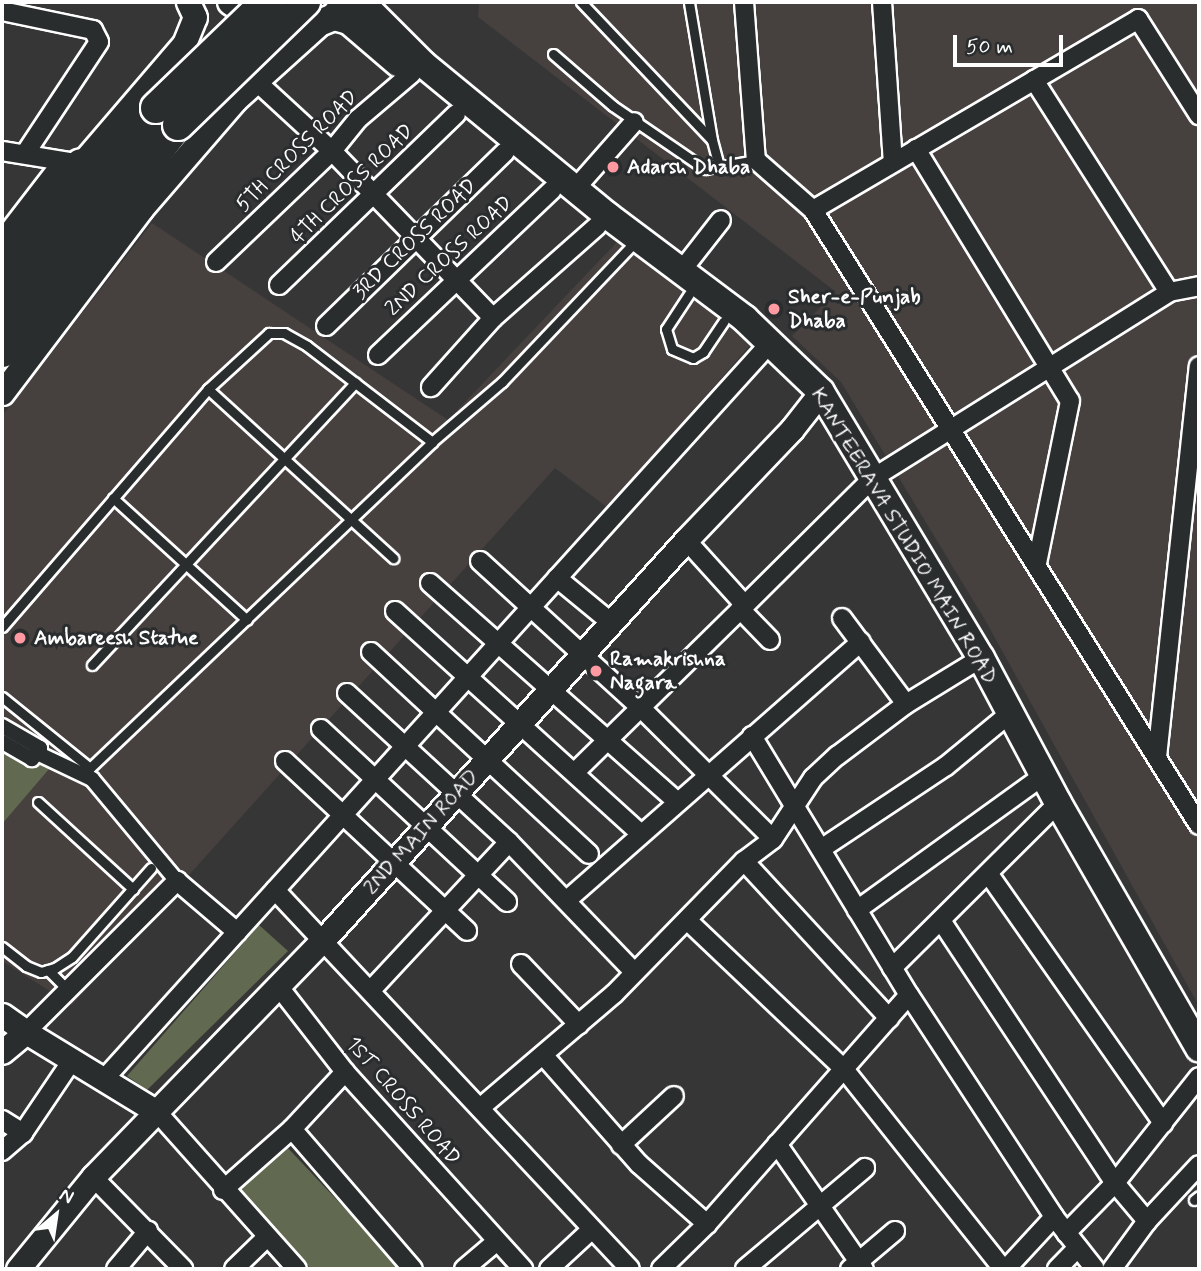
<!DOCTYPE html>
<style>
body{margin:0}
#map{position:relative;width:1201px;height:1271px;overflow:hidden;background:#373636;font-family:Mynerve,sans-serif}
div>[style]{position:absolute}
.built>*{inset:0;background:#46403f}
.green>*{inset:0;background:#616a50}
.roads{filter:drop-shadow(2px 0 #fff) drop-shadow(-2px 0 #fff) drop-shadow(0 2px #fff) drop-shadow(0 -2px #fff)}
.service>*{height:9px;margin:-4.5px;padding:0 4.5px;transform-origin:4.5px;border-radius:4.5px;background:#2a2d2e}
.pedestrian>*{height:14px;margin:-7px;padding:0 7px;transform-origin:7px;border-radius:7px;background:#2a2d2e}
.minor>*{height:18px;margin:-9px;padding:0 9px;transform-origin:9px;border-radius:9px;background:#2a2d2e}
.tertiary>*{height:23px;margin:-11.5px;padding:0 11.5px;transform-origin:11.5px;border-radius:11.5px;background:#2a2d2e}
.secondary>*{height:26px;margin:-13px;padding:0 13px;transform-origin:13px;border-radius:13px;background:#2a2d2e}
.trunk>*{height:30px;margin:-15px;padding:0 15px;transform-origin:15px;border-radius:15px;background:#2a2d2e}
.bridges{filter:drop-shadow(2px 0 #fff) drop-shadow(-2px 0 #fff) drop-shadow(0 2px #fff) drop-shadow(0 -2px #fff)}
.trunk-bridge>*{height:30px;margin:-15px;padding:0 15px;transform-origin:15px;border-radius:15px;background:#2a2d2e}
.dots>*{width:19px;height:19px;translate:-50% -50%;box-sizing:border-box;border:4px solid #2a2d2e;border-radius:50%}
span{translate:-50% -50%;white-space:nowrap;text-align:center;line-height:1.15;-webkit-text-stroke:6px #2a2d2e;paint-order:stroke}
.street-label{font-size:21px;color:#fff}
.poi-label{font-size:21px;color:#fff;font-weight:700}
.left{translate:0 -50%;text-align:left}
.frame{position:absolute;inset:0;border:4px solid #fff;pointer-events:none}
.north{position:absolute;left:21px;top:1180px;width:70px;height:70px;-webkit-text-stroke:5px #2a2d2e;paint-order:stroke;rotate:29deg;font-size:19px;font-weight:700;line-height:28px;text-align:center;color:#fff}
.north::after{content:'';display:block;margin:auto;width:24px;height:32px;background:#fff;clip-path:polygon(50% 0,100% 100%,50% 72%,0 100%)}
.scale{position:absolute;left:953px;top:35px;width:110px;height:32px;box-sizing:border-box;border:4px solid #fff;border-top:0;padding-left:9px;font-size:21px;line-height:24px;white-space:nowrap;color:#fff;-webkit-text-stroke:5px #2a2d2e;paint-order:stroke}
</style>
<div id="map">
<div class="built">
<i style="clip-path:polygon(479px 2px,1199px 2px,1199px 1006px,985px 620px,841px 382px,792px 336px,836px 292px,478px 17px)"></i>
<i style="clip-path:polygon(152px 223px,448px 420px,618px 241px,751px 344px,608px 508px,555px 468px,72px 1005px,2px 961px,2px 416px)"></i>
</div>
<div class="green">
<i style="clip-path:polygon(2px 721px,61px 755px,2px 824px)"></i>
<i style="clip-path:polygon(259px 925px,288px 951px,147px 1090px,127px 1076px)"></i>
<i style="clip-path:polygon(285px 1145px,402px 1269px,311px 1269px,236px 1190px)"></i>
</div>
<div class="roads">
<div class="service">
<i style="left:581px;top:2px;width:190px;rotate:46.5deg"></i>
<i style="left:712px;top:140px;width:140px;rotate:-99.5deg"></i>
<i style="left:553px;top:54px;width:79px;rotate:40.9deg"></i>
<i style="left:613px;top:106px;width:112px;rotate:34.4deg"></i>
<i style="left:705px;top:169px;width:52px;rotate:-10deg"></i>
<i style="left:712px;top:140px;width:28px;rotate:75deg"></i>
<i style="left:689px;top:294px;width:42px;rotate:123.3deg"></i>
<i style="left:666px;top:329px;width:21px;rotate:73deg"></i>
<i style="left:672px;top:349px;width:23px;rotate:23deg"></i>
<i style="left:693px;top:358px;width:12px;rotate:-31deg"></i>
<i style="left:703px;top:352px;width:37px;rotate:-56deg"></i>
<i style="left:208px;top:389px;width:251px;rotate:42.4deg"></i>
<i style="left:113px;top:498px;width:181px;rotate:42.3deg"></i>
<i style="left:2px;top:627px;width:315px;rotate:-49.1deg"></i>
<i style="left:208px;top:389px;width:83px;rotate:-42.6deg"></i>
<i style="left:269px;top:333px;width:15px"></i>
<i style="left:284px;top:333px;width:26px;rotate:29deg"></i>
<i style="left:307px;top:346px;width:158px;rotate:37.5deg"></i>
<i style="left:92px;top:665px;width:386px;rotate:-47deg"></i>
<i style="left:2px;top:697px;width:113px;rotate:38.9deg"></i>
<i style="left:90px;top:768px;width:472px;rotate:-43.6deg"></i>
<i style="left:432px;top:442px;width:92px;rotate:-40.6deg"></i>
<i style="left:502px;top:382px;width:185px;rotate:-46.5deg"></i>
<i style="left:38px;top:802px;width:129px;rotate:42.5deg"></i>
<i style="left:2px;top:947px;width:31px;rotate:38deg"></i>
<i style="left:26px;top:966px;width:16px;rotate:22deg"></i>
<i style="left:41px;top:972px;width:15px;rotate:-16deg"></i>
<i style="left:55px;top:968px;width:20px;rotate:-33deg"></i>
<i style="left:72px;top:957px;width:119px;rotate:-48.4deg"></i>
<i style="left:48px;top:970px;width:28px;rotate:45deg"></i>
<i style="left:1194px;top:1200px;width:6px;rotate:-39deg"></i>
</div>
<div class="pedestrian">
<i style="left:2px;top:726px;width:44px;rotate:30.1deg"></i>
<i style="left:40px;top:748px;width:14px;rotate:126deg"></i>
<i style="left:32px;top:759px;width:34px;rotate:-150deg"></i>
<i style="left:37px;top:753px;width:61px;rotate:25.3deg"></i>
<i style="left:92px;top:779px;width:133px;rotate:50.2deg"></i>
</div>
<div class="minor">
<i style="left:744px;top:2px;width:158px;rotate:85.7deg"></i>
<i style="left:756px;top:160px;width:76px;rotate:41.3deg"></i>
<i style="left:813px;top:210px;width:726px;rotate:57.89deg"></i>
<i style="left:882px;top:2px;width:160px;rotate:86.1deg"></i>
<i style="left:2px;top:11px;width:93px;rotate:11.8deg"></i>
<i style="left:93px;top:30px;width:13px;rotate:63deg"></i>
<i style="left:99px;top:42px;width:134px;rotate:123.5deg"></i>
<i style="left:1034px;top:80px;width:251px;rotate:57.5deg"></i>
<i style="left:257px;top:82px;width:102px;rotate:42.6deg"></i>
<i style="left:332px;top:151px;width:232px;rotate:46deg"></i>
<i style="left:493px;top:318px;width:93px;rotate:131.9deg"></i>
<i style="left:916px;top:149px;width:295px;rotate:58.6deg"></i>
<i style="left:1070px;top:401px;width:165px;rotate:101.5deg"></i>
<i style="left:2px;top:151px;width:80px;rotate:9.3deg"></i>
<i style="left:575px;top:189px;width:89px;rotate:-48.6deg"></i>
<i style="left:813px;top:210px;width:377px;rotate:-30.4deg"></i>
<i style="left:1138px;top:19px;width:114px;rotate:57.6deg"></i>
<i style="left:216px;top:262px;width:161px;rotate:-43.7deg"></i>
<i style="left:332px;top:151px;width:41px;rotate:-50.9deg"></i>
<i style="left:358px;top:119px;width:70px;rotate:-40.3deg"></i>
<i style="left:682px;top:270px;width:63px;rotate:-52deg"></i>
<i style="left:279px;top:285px;width:246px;rotate:-44deg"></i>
<i style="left:493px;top:318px;width:139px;rotate:-41.5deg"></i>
<i style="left:326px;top:326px;width:250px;rotate:-44.2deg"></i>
<i style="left:378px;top:355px;width:240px;rotate:-43.5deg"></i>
<i style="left:686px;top:540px;width:88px;rotate:47.8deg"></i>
<i style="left:745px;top:605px;width:180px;rotate:-44.8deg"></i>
<i style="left:873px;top:478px;width:350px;rotate:-32.1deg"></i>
<i style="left:1169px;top:292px;width:31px;rotate:-11deg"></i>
<i style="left:480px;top:561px;width:217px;rotate:42.4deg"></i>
<i style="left:640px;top:707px;width:187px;rotate:44.8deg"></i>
<i style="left:557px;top:578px;width:72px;rotate:39.4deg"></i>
<i style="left:430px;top:583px;width:329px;rotate:41.5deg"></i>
<i style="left:740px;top:609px;width:43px;rotate:45.9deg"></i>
<i style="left:395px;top:611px;width:331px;rotate:42.2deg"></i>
<i style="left:842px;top:618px;width:107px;rotate:53.3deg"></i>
<i style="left:371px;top:652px;width:297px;rotate:42.8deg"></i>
<i style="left:347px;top:693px;width:220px;rotate:42.6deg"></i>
<i style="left:509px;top:842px;width:180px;rotate:46.1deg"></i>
<i style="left:321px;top:729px;width:254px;rotate:42.9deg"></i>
<i style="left:752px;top:736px;width:303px;rotate:58.8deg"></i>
<i style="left:909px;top:995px;width:265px;rotate:56.8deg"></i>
<i style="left:1054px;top:1217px;width:66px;rotate:51.7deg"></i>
<i style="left:1157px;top:757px;width:393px;rotate:-83.9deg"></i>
<i style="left:285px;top:761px;width:249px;rotate:43deg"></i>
<i style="left:575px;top:772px;width:238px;rotate:-44.5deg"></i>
<i style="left:821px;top:849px;width:150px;rotate:-33.6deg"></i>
<i style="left:946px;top:766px;width:82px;rotate:-39.5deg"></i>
<i style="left:744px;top:861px;width:214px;rotate:47.3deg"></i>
<i style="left:990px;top:876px;width:302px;rotate:55deg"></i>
<i style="left:275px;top:890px;width:519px;rotate:46.87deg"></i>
<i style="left:567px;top:900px;width:391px;rotate:-41.3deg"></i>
<i style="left:857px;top:910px;width:229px;rotate:-35.8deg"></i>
<i style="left:688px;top:921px;width:215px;rotate:43.5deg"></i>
<i style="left:844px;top:1069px;width:256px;rotate:51.5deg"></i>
<i style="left:942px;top:922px;width:313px;rotate:56.5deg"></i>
<i style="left:1115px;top:1183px;width:50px;rotate:49.9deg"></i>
<i style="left:521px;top:964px;width:84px;rotate:46.4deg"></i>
<i style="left:892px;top:968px;width:234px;rotate:-44.8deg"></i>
<i style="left:279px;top:987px;width:108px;rotate:52.2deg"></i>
<i style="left:345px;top:1072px;width:266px;rotate:47.9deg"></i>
<i style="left:372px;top:989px;width:201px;rotate:-47deg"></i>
<i style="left:26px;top:1032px;width:214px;rotate:-45deg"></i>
<i style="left:177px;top:881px;width:79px;rotate:40.4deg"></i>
<i style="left:544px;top:1056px;width:144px;rotate:48.7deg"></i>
<i style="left:639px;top:1164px;width:91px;rotate:41.4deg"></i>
<i style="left:105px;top:1078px;width:991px;rotate:-47.86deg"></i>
<i style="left:480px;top:1108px;width:176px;rotate:-40.4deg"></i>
<i style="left:614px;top:994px;width:186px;rotate:-45.7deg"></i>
<i style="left:744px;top:861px;width:36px;rotate:-37deg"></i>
<i style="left:773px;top:839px;width:73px;rotate:-56.7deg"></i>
<i style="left:813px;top:778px;width:33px;rotate:-43deg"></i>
<i style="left:837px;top:756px;width:86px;rotate:-37deg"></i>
<i style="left:906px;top:704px;width:88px;rotate:-31.5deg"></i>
<i style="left:157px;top:1112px;width:210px;rotate:48.3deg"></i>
<i style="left:2px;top:1120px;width:25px;rotate:32deg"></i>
<i style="left:23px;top:1133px;width:89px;rotate:-56deg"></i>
<i style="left:292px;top:1129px;width:185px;rotate:49.2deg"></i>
<i style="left:777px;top:1144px;width:152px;rotate:55.2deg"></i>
<i style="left:621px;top:1145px;width:72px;rotate:-42.8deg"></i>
<i style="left:2px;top:1151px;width:28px;rotate:-41deg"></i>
<i style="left:93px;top:1177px;width:129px;rotate:45.6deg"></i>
<i style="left:223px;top:1190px;width:92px;rotate:-41.5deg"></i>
<i style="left:292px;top:1129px;width:78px;rotate:-47.1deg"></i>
<i style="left:1066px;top:1233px;width:70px;rotate:-45.6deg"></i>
<i style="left:1115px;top:1183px;width:135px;rotate:-51.6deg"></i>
<i style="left:116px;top:1269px;width:50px;rotate:-49.9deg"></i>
<i style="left:234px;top:1269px;width:46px;rotate:-44.1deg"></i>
<i style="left:464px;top:1269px;width:42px;rotate:-40.2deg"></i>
<i style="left:549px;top:1269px;width:56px;rotate:-42.8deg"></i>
<i style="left:661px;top:1269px;width:64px;rotate:-44.4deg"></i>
<i style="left:707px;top:1224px;width:305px;rotate:-48.6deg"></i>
<i style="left:745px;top:1269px;width:157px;rotate:-40.1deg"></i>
<i style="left:850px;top:1269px;width:59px;rotate:-40.2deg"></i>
<i style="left:1006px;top:1269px;width:71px;rotate:-47.3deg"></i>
<i style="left:1057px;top:1269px;width:30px;rotate:-46deg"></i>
<i style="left:1112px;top:1269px;width:59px;rotate:-53.9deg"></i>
<i style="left:1147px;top:1221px;width:76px;rotate:-47.1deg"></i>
</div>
<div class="tertiary">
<i style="left:2px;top:243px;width:88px;rotate:-52.4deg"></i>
<i style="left:56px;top:173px;width:27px;rotate:-20deg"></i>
<i style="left:81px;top:164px;width:158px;rotate:-49.4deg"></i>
<i style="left:184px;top:44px;width:29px;rotate:-68deg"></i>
<i style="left:195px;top:17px;width:17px;rotate:-115deg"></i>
<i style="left:2px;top:393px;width:231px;rotate:-52.9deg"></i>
<i style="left:141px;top:209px;width:144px;rotate:-49.2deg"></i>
<i style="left:235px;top:100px;width:109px;rotate:-42deg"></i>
<i style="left:2px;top:1015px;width:29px;rotate:35deg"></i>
<i style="left:2px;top:1052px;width:31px;rotate:-40deg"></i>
<i style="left:26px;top:1032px;width:153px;rotate:31.4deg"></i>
<i style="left:18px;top:1269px;width:119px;rotate:-50.8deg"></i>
<i style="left:93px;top:1177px;width:333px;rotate:-45.9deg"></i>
<i style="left:325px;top:938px;width:537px;rotate:-47.79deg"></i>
<i style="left:686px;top:540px;width:153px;rotate:-46.3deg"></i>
<i style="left:792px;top:429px;width:47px;rotate:-51.9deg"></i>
</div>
<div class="secondary">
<i style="left:231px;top:2px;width:53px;rotate:33.4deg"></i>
<i style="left:275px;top:31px;width:20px;rotate:6deg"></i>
<i style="left:295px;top:33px;width:42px;rotate:-22.3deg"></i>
<i style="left:334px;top:17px;width:18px;rotate:-52deg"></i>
<i style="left:361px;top:2px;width:88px;rotate:45deg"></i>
<i style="left:423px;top:64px;width:239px;rotate:39.4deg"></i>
<i style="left:608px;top:216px;width:171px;rotate:36.9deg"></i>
<i style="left:745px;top:319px;width:105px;rotate:43.8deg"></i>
<i style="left:821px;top:392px;width:310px;rotate:59deg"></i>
<i style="left:981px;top:658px;width:164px;rotate:62deg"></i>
<i style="left:1058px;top:803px;width:283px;rotate:60.1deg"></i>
<i style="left:334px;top:17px;width:16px;rotate:15deg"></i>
<i style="left:349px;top:21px;width:65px;rotate:40.6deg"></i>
</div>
<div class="trunk">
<i style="left:2px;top:274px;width:135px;rotate:-54.3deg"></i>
<i style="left:2px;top:311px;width:255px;rotate:-52.8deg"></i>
<i style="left:2px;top:352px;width:287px;rotate:-52.2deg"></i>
</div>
</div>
<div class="bridges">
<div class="trunk-bridge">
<i style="left:156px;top:108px;width:153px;rotate:-43.9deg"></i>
<i style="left:178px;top:125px;width:177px;rotate:-44.1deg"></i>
</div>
</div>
<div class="dots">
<i style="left:613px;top:167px;background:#ff9aa2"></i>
<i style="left:774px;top:309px;background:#ff9aa2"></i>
<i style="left:20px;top:638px;background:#ff9aa2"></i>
<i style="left:596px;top:671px;background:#ff9aa2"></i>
</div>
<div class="street-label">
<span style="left:297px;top:151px;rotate:-45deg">5TH CROSS ROAD</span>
<span style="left:352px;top:184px;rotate:-44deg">4TH CROSS ROAD</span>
<span style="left:415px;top:239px;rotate:-44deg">3RD CROSS ROAD</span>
<span style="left:449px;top:256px;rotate:-43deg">2ND CROSS ROAD</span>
<span style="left:904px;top:536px;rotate:59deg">KANTEERAVA STUDIO MAIN ROAD</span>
<span style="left:421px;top:832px;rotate:-48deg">2ND MAIN ROAD</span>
<span style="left:403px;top:1101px;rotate:49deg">1ST CROSS ROAD</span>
</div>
<div class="poi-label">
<span class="left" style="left:627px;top:167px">Adarsh Dhaba</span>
<span class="left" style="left:788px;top:309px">Sher-e-Punjab<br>Dhaba</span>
<span class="left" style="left:34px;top:638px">Ambareesh Statue</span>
<span class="left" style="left:610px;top:671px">Ramakrishna<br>Nagara</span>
</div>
<div class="frame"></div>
<div class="north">N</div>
<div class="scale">50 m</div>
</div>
